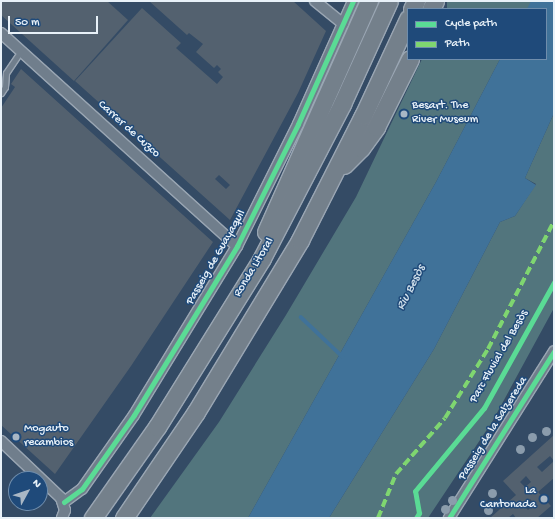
<!DOCTYPE html>
<meta charset="utf-8">
<style>
body{margin:0}
#map{position:relative;width:555px;height:519px;overflow:hidden;background:#344b65;font-family:"Gochi Hand",sans-serif}
div>[style]{position:absolute}
.green>*{inset:0;background:#52757d;transform-origin:0 0}
.water>*{inset:0;background:#407299}
.stream>*{height:3.5px;margin:-1.75px;padding:0 1.75px;transform-origin:1.75px;border-radius:1.75px;background:#407299}
.building>*{inset:0;background:#53616f}
.roads{filter:drop-shadow(1px 0 #9aa6b3) drop-shadow(-1px 0 #9aa6b3) drop-shadow(0 1px #9aa6b3) drop-shadow(0 -1px #9aa6b3)}
.service>*{height:5px;margin:-2.5px;padding:0 2.5px;transform-origin:2.5px;border-radius:2.5px;background:#707e8c}
.minor>*{height:10px;margin:-5px;padding:0 5px;transform-origin:5px;border-radius:5px;background:#707e8c}
.trunk>*{height:17px;margin:-8.5px;padding:0 8.5px;transform-origin:8.5px;border-radius:8.5px;background:#74808b}
.quiet>*{height:4px;margin-top:-2px;transform-origin:0;background:repeating-linear-gradient(90deg,#7fd670 0 8px,transparent 0 12px)}
.cycleway>*{height:5px;margin:-2.5px;padding:0 2.5px;transform-origin:2.5px;border-radius:2.5px;background:#5adb95}
.trees>*{width:9px;height:9px;margin:-4.5px;border-radius:50%;background:#8b9cac}
.dots>*{width:11px;height:11px;translate:-50% -50%;box-sizing:border-box;border:2px solid #1f4a7a;border-radius:50%}
span{translate:-50% -50%;white-space:nowrap;text-align:center;line-height:1.15;-webkit-text-stroke:3px #1f4a7a;paint-order:stroke}
.poi-label{font-size:12px;color:#e8f1f8}
.left{translate:0 -50%;text-align:left}
.right{translate:-100% -50%;text-align:right}
.street-label{font-size:12px;color:#e8f1f8}
.water-label{font-size:13px;color:#cfdfea;font-style:italic}
.frame{position:absolute;inset:0;border:2px solid #e8f1f8;pointer-events:none}
.legend{position:absolute;left:407px;top:8px;width:140px;height:52px;box-sizing:border-box;background:#1f4a7a;border:1px solid #6f8dac;margin:0;padding:5px 7px;list-style:none;font-size:12px;color:#e8f1f8}
.legend li{display:flex;align-items:center;gap:8px;height:20px}
.legend b{width:20px;border:1px solid #6f8dac}
.north{position:absolute;left:8px;top:471px;width:40px;height:40px;box-sizing:border-box;background:#1f4a7a;border:1px solid #6f8dac;border-radius:50%;rotate:50deg;font-size:11px;font-weight:700;line-height:16px;text-align:center;color:#e8f1f8}
.north::after{content:'';display:block;margin:auto;width:14px;height:18px;background:#a9b7c5;clip-path:polygon(50% 0,100% 100%,50% 72%,0 100%)}
.scale{position:absolute;left:8px;top:16px;width:90px;height:18px;box-sizing:border-box;border:2px solid #e8f1f8;border-top:0;padding-left:5px;font-size:12px;line-height:14px;white-space:nowrap;color:#e8f1f8;-webkit-text-stroke:3px #1f4a7a;paint-order:stroke}
</style>
<div id="map">
<div class="green">
<i style="left:447px;top:1px;width:84px;height:9px"></i>
<i style="clip-path:polygon(422px 59px,500px 59px,436px 182px,248px 518px,150px 518px,219px 422px,286px 315px,356px 197px)"></i>
<i style="clip-path:polygon(554px 113px,554px 308px,492px 422px,428px 518px,329px 518px,434px 349px,500px 222px,515px 216px,536px 184px,525px 178px)"></i>
</div>
<div class="water">
<i style="clip-path:polygon(531px 1px,554px 1px,554px 113px,525px 178px,536px 185px,515px 216px,500px 222px,434px 349px,329px 518px,248px 518px,436px 182px,500px 59px,546px 59px,546px 9px,527px 9px)"></i>
</div>
<div class="stream">
<i style="left:301px;top:317px;width:57px;rotate:43.6deg"></i>
</div>
<div class="building">
<i style="clip-path:polygon(1px 1px,107px 1px,128px 20px,74px 81px,1px 15px)"></i>
<i style="clip-path:polygon(evenodd,149px 1px,293px 1px,326px 31px,298px 93px,230px 220px,75px 81px,142px 8px,181px 43px,176px 48px,217px 84px,223px 77px,218px 72px,221px 69px,217px 65px,214px 68px,196px 52px,203px 44px,189px 33px,187px 35px,149px 1px,219px 175px,230px 185px,226px 189px,215px 179px,219px 175px)"></i>
<i style="clip-path:polygon(21px 69px,213px 242px,131px 366px,55px 474px,1px 425px,1px 108px,15px 87px,11px 84px)"></i>
<i style="clip-path:polygon(evenodd,554px 435px,554px 461px,550px 456px,537px 467px,542px 472px,554px 461px,554px 478px,538px 492px,551px 506px,537px 518px,516px 518px,513px 514px,508px 518px,490px 518px,516px 495px,503px 481px,554px 435px,526px 476px,531px 482px,525px 487px,520px 482px,526px 476px,554px 435px,530px 499px,535px 504px,528px 510px,523px 505px,530px 499px)"></i>
</div>
<div class="roads">
<div class="service">
<i style="left:1px;top:93px;width:7px;rotate:-56deg"></i>
<i style="left:5px;top:87px;width:14px;rotate:-86deg"></i>
<i style="left:6px;top:73px;width:27px;rotate:-56deg"></i>
</div>
<div class="minor">
<i style="left:315px;top:1px;width:36px;rotate:39deg"></i>
<i style="left:1px;top:33px;width:318px;rotate:42.1deg"></i>
<i style="left:1px;top:441px;width:83px;rotate:43.5deg"></i>
<i style="left:61px;top:498px;width:13px;rotate:72deg"></i>
<i style="left:65px;top:510px;width:9px;rotate:111deg"></i>
<i style="left:64px;top:502px;width:22px;rotate:-36deg"></i>
<i style="left:82px;top:489px;width:90px;rotate:-54.9deg"></i>
<i style="left:134px;top:415px;width:198px;rotate:-58.6deg"></i>
<i style="left:237px;top:246px;width:136px;rotate:-63.4deg"></i>
<i style="left:298px;top:124px;width:135px;rotate:-65.9deg"></i>
<i style="left:449px;top:518px;width:197px;rotate:-57.8deg"></i>
</div>
<div class="trunk">
<i style="left:412px;top:9px;width:9px;rotate:-63deg"></i>
<i style="left:431px;top:9px;width:9px;rotate:-63deg"></i>
<i style="left:344px;top:165px;width:24px;rotate:-45deg"></i>
<i style="left:361px;top:148px;width:26px;rotate:-54deg"></i>
<i style="left:376px;top:127px;width:76px;rotate:-63.4deg"></i>
<i style="left:266px;top:232px;width:253px;rotate:-66deg"></i>
<i style="left:93px;top:518px;width:111px;rotate:-54.9deg"></i>
<i style="left:157px;top:427px;width:199px;rotate:-58.1deg"></i>
<i style="left:262px;top:258px;width:174px;rotate:-62.5deg"></i>
<i style="left:342px;top:104px;width:113px;rotate:-65.5deg"></i>
<i style="left:124px;top:518px;width:128px;rotate:-55.8deg"></i>
<i style="left:196px;top:412px;width:201px;rotate:-58.8deg"></i>
<i style="left:300px;top:240px;width:139px;rotate:-63.1deg"></i>
<i style="left:363px;top:116px;width:107px;rotate:-65.1deg"></i>
</div>
</div>
<div class="quiet">
<i style="left:378px;top:518px;width:48px;rotate:-67.8deg"></i>
<i style="left:396px;top:474px;width:74px;rotate:-48.8deg"></i>
<i style="left:445px;top:418px;width:81px;rotate:-58.1deg"></i>
<i style="left:488px;top:349px;width:144px;rotate:-62.7deg"></i>
</div>
<div class="cycleway">
<i style="left:64px;top:502px;width:22px;rotate:-36deg"></i>
<i style="left:82px;top:489px;width:90px;rotate:-54.9deg"></i>
<i style="left:134px;top:415px;width:198px;rotate:-58.6deg"></i>
<i style="left:237px;top:246px;width:136px;rotate:-63.4deg"></i>
<i style="left:298px;top:124px;width:135px;rotate:-65.9deg"></i>
<i style="left:416px;top:518px;width:6px;rotate:-59deg"></i>
<i style="left:419px;top:513px;width:22px;rotate:-100deg"></i>
<i style="left:415px;top:491px;width:108px;rotate:-50.3deg"></i>
<i style="left:484px;top:408px;width:144px;rotate:-60.9deg"></i>
<i style="left:449px;top:518px;width:197px;rotate:-57.8deg"></i>
</div>
<div class="trees">
<i style="left:546px;top:431px"></i>
<i style="left:532px;top:437px"></i>
<i style="left:520px;top:449px"></i>
<i style="left:492px;top:493px"></i>
<i style="left:452px;top:500px"></i>
<i style="left:445px;top:509px"></i>
<i style="left:488px;top:510px"></i>
</div>
<div class="dots">
<i style="left:404px;top:114px;background:#a9b7c5"></i>
<i style="left:16px;top:437px;background:#a9b7c5"></i>
<i style="left:544px;top:499px;background:#a9b7c5"></i>
</div>
<div class="poi-label">
<span class="left" style="left:412px;top:114px">Besart. The<br>River Museum</span>
<span class="left" style="left:24px;top:437px">Mogauto<br>recambios</span>
<span class="right" style="left:536px;top:499px">La<br>Cantonada</span>
</div>
<div class="street-label">
<span style="left:128px;top:130px;rotate:42deg">Carrer de Cuzco</span>
<span style="left:217px;top:258px;rotate:-60deg">Passeig de Guayaquil</span>
<span style="left:255px;top:268px;rotate:-59deg">Ronda Litoral</span>
<span style="left:500px;top:357px;rotate:-60deg">Parc Fluvial del Besòs</span>
<span style="left:494px;top:429px;rotate:-58deg">Passeig de la Salzereda</span>
</div>
<div class="water-label">
<span style="left:412px;top:288px;rotate:-63deg">Riu Besòs</span>
</div>
<div class="frame"></div>
<ul class="legend">
<li><b style="height:5px;background:#5adb95"></b>Cycle path</li>
<li><b style="height:5px;background:#7fd670"></b>Path</li>
</ul>
<div class="north">N</div>
<div class="scale">50 m</div>
</div>
